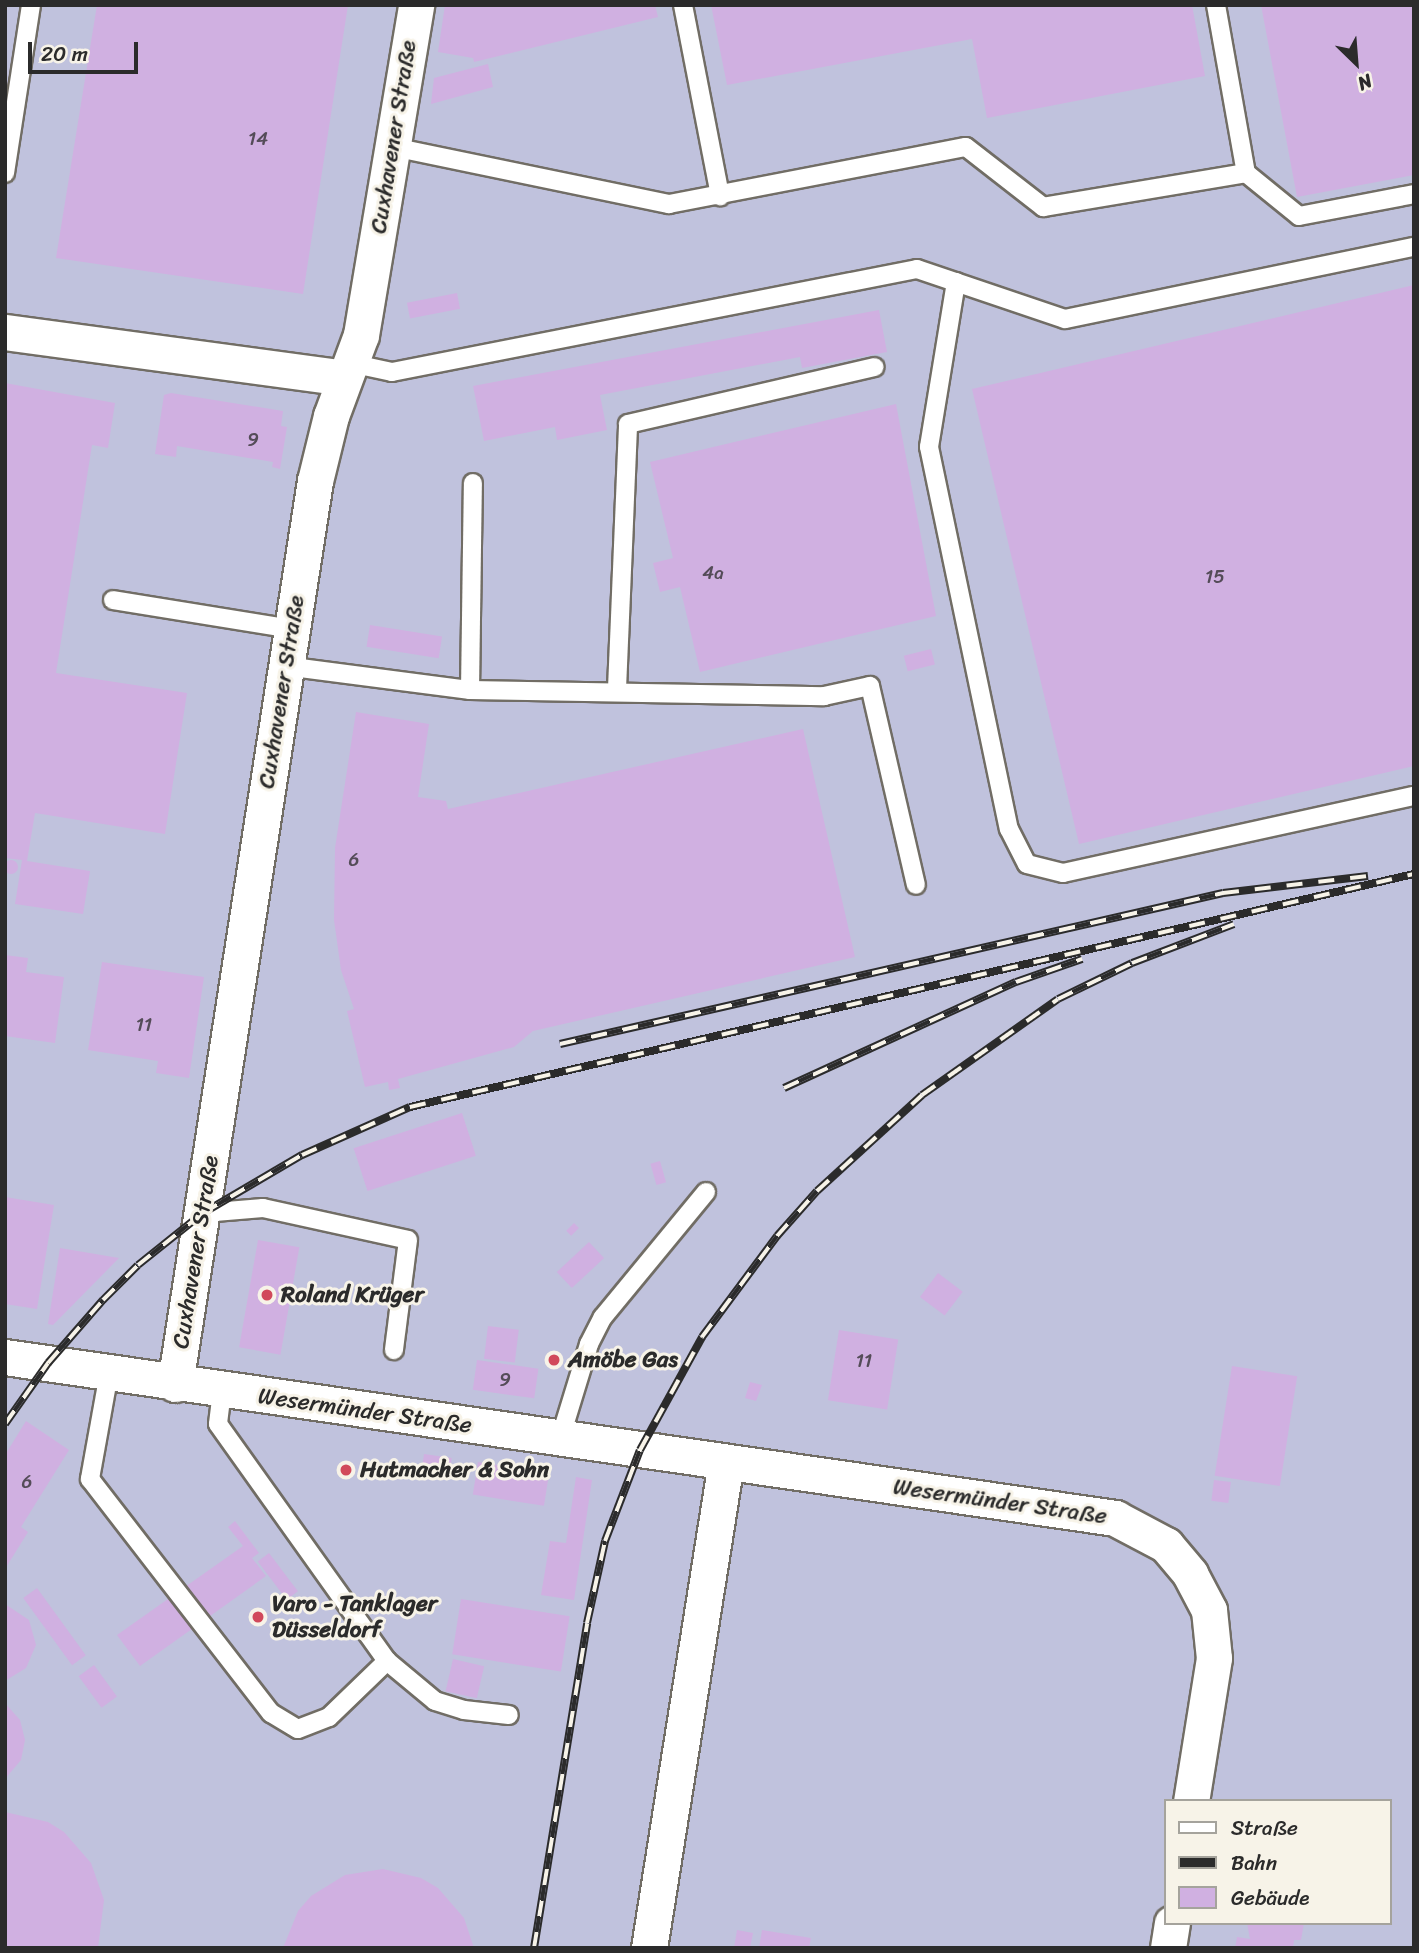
<!DOCTYPE html>
<meta charset="utf-8">
<style>
body{margin:0}
#map{position:relative;width:1419px;height:1953px;overflow:hidden;background:#f3e8d1;font-family:Sriracha,sans-serif}
div>[style]{position:absolute}
.industrial>*{inset:0;background:#c0c2dd}
.building>*{inset:0;background:#d0b0e1;transform-origin:0 0}
.round{border-radius:50%}
.roads{filter:drop-shadow(2px 0 #716d65) drop-shadow(-2px 0 #716d65) drop-shadow(0 2px #716d65) drop-shadow(0 -2px #716d65)}
.service>*{height:18px;margin:-9px;padding:0 9px;transform-origin:9px;border-radius:9px;background:#fff}
.minor>*{height:35px;margin:-17.5px;padding:0 17.5px;transform-origin:17.5px;border-radius:17.5px;background:#fff}
.rail>*{height:8px;margin-top:-4px;transform-origin:0;background:repeating-linear-gradient(90deg,#f7f3e8 0 16px,#2b2b2b 0 32px);box-sizing:border-box;border-block:2px solid #2b2b2b}
.dots>*{width:19px;height:19px;translate:-50% -50%;box-sizing:border-box;border:4px solid #f7f3e8;border-radius:50%}
span{translate:-50% -50%;white-space:nowrap;text-align:center;line-height:1.15;-webkit-text-stroke:6px #f7f3e8;paint-order:stroke}
.number-label{font-size:19px;color:#544c58}
.number-label span{-webkit-text-stroke-width:0}
.street-label{font-size:23px;color:#2b2b2b}
.poi-label{font-size:23px;color:#2b2b2b;font-weight:700}
.left{translate:0 -50%;text-align:left}
.frame{position:absolute;inset:0;border:7px solid #2b2b2b;pointer-events:none}
.legend{position:absolute;left:1164px;top:1799px;width:228px;height:126px;box-sizing:border-box;background:#f7f3e8;border:2px solid #a5a39c;margin:0;padding:9px 12px;list-style:none;font-size:21px;color:#2b2b2b}
.legend li{display:flex;align-items:center;gap:14px;height:35px}
.legend b{width:35px;border:2px solid #a5a39c}
.north{position:absolute;left:1321px;top:28px;width:70px;height:70px;-webkit-text-stroke:5px #f7f3e8;paint-order:stroke;rotate:155deg;font-size:19px;font-weight:700;line-height:28px;text-align:center;color:#2b2b2b}
.north::after{content:'';display:block;margin:auto;width:24px;height:32px;background:#2b2b2b;clip-path:polygon(50% 0,100% 100%,50% 72%,0 100%)}
.scale{position:absolute;left:28px;top:42px;width:110px;height:32px;box-sizing:border-box;border:4px solid #2b2b2b;border-top:0;padding-left:9px;font-size:21px;line-height:24px;white-space:nowrap;color:#2b2b2b;-webkit-text-stroke:5px #f7f3e8;paint-order:stroke}
</style>
<div id="map">
<div class="industrial">
<i style="clip-path:polygon(evenodd,5px 5px,1414px 5px,1414px 1948px,5px 1948px,5px 5px,1165px 1801px,1389px 1801px,1389px 1923px,1165px 1923px,1165px 1801px)"></i>
</div>
<div class="building">
<i style="clip-path:polygon(97px 5px,348px 5px,303px 294px,56px 258px)"></i>
<i style="clip-path:polygon(445px 5px,655px 5px,658px 17px,474px 62px,473px 58px,438px 52px)"></i>
<i style="clip-path:polygon(711px 5px,1192px 5px,1205px 76px,987px 118px,972px 39px,727px 85px)"></i>
<i style="clip-path:polygon(1261px 5px,1414px 5px,1414px 175px,1297px 197px)"></i>
<i style="clip-path:polygon(488px 64px,493px 87px,431px 104px,434px 78px)"></i>
<i style="clip-path:polygon(1414px 285px,1414px 766px,1079px 844px,972px 389px)"></i>
<i style="left:457px;top:293px;width:16px;height:51px;rotate:79deg"></i>
<i style="clip-path:polygon(879px 310px,887px 352px,802px 368px,800px 357px,600px 395px,607px 430px,557px 440px,555px 427px,484px 441px,473px 386px)"></i>
<i style="clip-path:polygon(5px 383px,115px 403px,108px 448px,92px 445px,56px 673px,187px 693px,165px 834px,35px 813px,27px 861px,90px 871px,83px 914px,15px 904px,22px 860px,5px 858px)"></i>
<i style="clip-path:polygon(171px 393px,283px 411px,281px 426px,287px 427px,280px 469px,272px 467px,273px 462px,177px 446px,176px 457px,155px 454px,164px 395px)"></i>
<i style="clip-path:polygon(896px 404px,936px 616px,700px 672px,680px 587px,660px 592px,653px 563px,673px 558px,650px 462px)"></i>
<i style="left:370px;top:625px;width:73px;height:22px;rotate:9deg"></i>
<i style="left:931px;top:649px;width:16px;height:28px;rotate:76deg"></i>
<i style="clip-path:polygon(356px 712px,429px 724px,418px 797px,446px 801px,448px 809px,803px 729px,855px 957px,533px 1031px,514px 1047px,398px 1079px,400px 1088px,389px 1090px,388px 1082px,365px 1087px,347px 1011px,354px 1009px,341px 970px,334px 920px,335px 848px)"></i>
<i class="round" style="left:4px;top:860px;width:14px;height:14px"></i>
<i style="clip-path:polygon(5px 955px,28px 958px,26px 972px,64px 977px,55px 1043px,5px 1036px)"></i>
<i style="clip-path:polygon(102px 962px,204px 977px,189px 1078px,156px 1073px,158px 1061px,88px 1050px)"></i>
<i style="left:462px;top:1113px;width:45px;height:114px;rotate:72deg"></i>
<i style="left:660px;top:1161px;width:22px;height:10px;rotate:74deg"></i>
<i style="clip-path:polygon(5px 1197px,54px 1205px,37px 1309px,5px 1304px)"></i>
<i style="left:574px;top:1223px;width:7px;height:11px;rotate:45deg"></i>
<i style="left:258px;top:1240px;width:42px;height:109px;rotate:10deg"></i>
<i style="left:589px;top:1242px;width:22px;height:44px;rotate:47deg"></i>
<i style="clip-path:polygon(60px 1248px,119px 1258px,53px 1325px,48px 1324px)"></i>
<i style="left:938px;top:1273px;width:31px;height:30px;rotate:37deg"></i>
<i style="left:488px;top:1326px;width:31px;height:33px;rotate:7deg"></i>
<i style="left:839px;top:1330px;width:60px;height:71px;rotate:9deg"></i>
<i style="left:477px;top:1360px;width:62px;height:30px;rotate:8deg"></i>
<i style="left:1232px;top:1366px;width:66px;height:111px;rotate:9deg"></i>
<i style="clip-path:polygon(750px 1382px,762px 1385px,756px 1401px,745px 1398px)"></i>
<i style="clip-path:polygon(26px 1421px,69px 1450px,21px 1527px,28px 1532px,5px 1569px,5px 1455px)"></i>
<i style="left:424px;top:1454px;width:28px;height:18px;rotate:8deg"></i>
<i style="left:478px;top:1462px;width:72px;height:33px;rotate:9deg"></i>
<i style="clip-path:polygon(576px 1477px,592px 1480px,574px 1600px,541px 1595px,550px 1541px,566px 1543px)"></i>
<i style="left:1214px;top:1480px;width:17px;height:21px;rotate:7deg"></i>
<i style="clip-path:polygon(235px 1521px,259px 1553px,252px 1558px,266px 1576px,140px 1666px,117px 1635px,243px 1546px,228px 1527px)"></i>
<i style="left:269px;top:1553px;width:48px;height:14px;rotate:53deg"></i>
<i style="left:37px;top:1588px;width:83px;height:17px;rotate:54deg"></i>
<i style="left:461px;top:1599px;width:110px;height:56px;rotate:9deg"></i>
<i style="clip-path:polygon(5px 1604px,29px 1620px,36px 1645px,26px 1668px,5px 1681px)"></i>
<i style="left:453px;top:1659px;width:32px;height:33px;rotate:13deg"></i>
<i style="left:94px;top:1665px;width:39px;height:19px;rotate:54deg"></i>
<i style="clip-path:polygon(5px 1703px,20px 1720px,25px 1740px,21px 1760px,5px 1779px)"></i>
<i style="clip-path:polygon(5px 1812px,48px 1822px,64px 1832px,91px 1863px,104px 1900px,98px 1948px,5px 1948px)"></i>
<i style="clip-path:polygon(383px 1869px,421px 1878px,438px 1888px,464px 1918px,474px 1948px,283px 1948px,298px 1911px,311px 1896px,345px 1875px)"></i>
<i style="clip-path:polygon(1247px 1923px,1304px 1923px,1301px 1940px,1294px 1940px,1293px 1948px,1235px 1948px,1237px 1937px,1250px 1939px)"></i>
<i style="clip-path:polygon(737px 1930px,753px 1933px,750px 1948px,734px 1948px)"></i>
<i style="clip-path:polygon(762px 1930px,811px 1938px,809px 1948px,759px 1948px)"></i>
</div>
<div class="roads">
<div class="service">
<i style="left:683px;top:5px;width:195px;rotate:79deg"></i>
<i style="left:1216px;top:5px;width:171px;rotate:79.9deg"></i>
<i style="left:393px;top:147px;width:282px;rotate:11.7deg"></i>
<i style="left:669px;top:204px;width:302px;rotate:-10.9deg"></i>
<i style="left:966px;top:147px;width:98px;rotate:37.9deg"></i>
<i style="left:1043px;top:207px;width:206px;rotate:-9.5deg"></i>
<i style="left:1246px;top:173px;width:68px;rotate:39.1deg"></i>
<i style="left:1299px;top:216px;width:117px;rotate:-10.8deg"></i>
<i style="left:5px;top:173px;width:170px;rotate:-81.2deg"></i>
<i style="left:956px;top:282px;width:167px;rotate:99.3deg"></i>
<i style="left:929px;top:447px;width:390px;rotate:78.2deg"></i>
<i style="left:1009px;top:829px;width:39px;rotate:63deg"></i>
<i style="left:1027px;top:864px;width:37px;rotate:14deg"></i>
<i style="left:1063px;top:873px;width:359px;rotate:-12.4deg"></i>
<i style="left:350px;top:363px;width:43px;rotate:12.1deg"></i>
<i style="left:392px;top:372px;width:535px;rotate:-11.1deg"></i>
<i style="left:917px;top:269px;width:156px;rotate:18.7deg"></i>
<i style="left:1065px;top:319px;width:356px;rotate:-11.7deg"></i>
<i style="left:113px;top:600px;width:181px;rotate:9.2deg"></i>
<i style="left:285px;top:666px;width:187px;rotate:7.4deg"></i>
<i style="left:470px;top:690px;width:354px;rotate:1deg"></i>
<i style="left:824px;top:696px;width:47px;rotate:-12.3deg"></i>
<i style="left:870px;top:686px;width:204px;rotate:77deg"></i>
<i style="left:617px;top:689px;width:265px;rotate:-87.6deg"></i>
<i style="left:628px;top:424px;width:253px;rotate:-13deg"></i>
<i style="left:470px;top:690px;width:207px;rotate:-89.2deg"></i>
<i style="left:203px;top:1213px;width:60px;rotate:-4.8deg"></i>
<i style="left:263px;top:1208px;width:148px;rotate:12.4deg"></i>
<i style="left:408px;top:1240px;width:111px;rotate:97.3deg"></i>
<i style="left:109px;top:1373px;width:108px;rotate:100.2deg"></i>
<i style="left:90px;top:1479px;width:296px;rotate:52.3deg"></i>
<i style="left:271px;top:1713px;width:31px;rotate:31deg"></i>
<i style="left:298px;top:1729px;width:33px;rotate:-21deg"></i>
<i style="left:329px;top:1717px;width:81px;rotate:-44deg"></i>
<i style="left:222px;top:1391px;width:33px;rotate:97deg"></i>
<i style="left:218px;top:1424px;width:291px;rotate:54.5deg"></i>
<i style="left:387px;top:1661px;width:62px;rotate:39.8deg"></i>
<i style="left:435px;top:1701px;width:30px;rotate:17deg"></i>
<i style="left:464px;top:1710px;width:45px;rotate:6.3deg"></i>
<i style="left:560px;top:1439px;width:99px;rotate:-73deg"></i>
<i style="left:589px;top:1344px;width:30px;rotate:-63deg"></i>
<i style="left:603px;top:1317px;width:162px;rotate:-50.5deg"></i>
</div>
<div class="minor">
<i style="left:5px;top:332px;width:342px;rotate:7.7deg"></i>
<i style="left:5px;top:1357px;width:1122px;rotate:8.25deg"></i>
<i style="left:1115px;top:1518px;width:58px;rotate:27.9deg"></i>
<i style="left:1166px;top:1545px;width:38px;rotate:50deg"></i>
<i style="left:1190px;top:1574px;width:41px;rotate:62.2deg"></i>
<i style="left:1209px;top:1610px;width:48px;rotate:84.1deg"></i>
<i style="left:1214px;top:1658px;width:145px;rotate:99.1deg"></i>
<i style="left:175px;top:1384px;width:914px;rotate:-81.19deg"></i>
<i style="left:315px;top:481px;width:67px;rotate:-76.2deg"></i>
<i style="left:331px;top:416px;width:86px;rotate:-69.7deg"></i>
<i style="left:361px;top:335px;width:335px;rotate:-80.5deg"></i>
<i style="left:649px;top:1948px;width:492px;rotate:-81deg"></i>
<i style="left:1168px;top:1948px;width:25px;rotate:-81deg"></i>
</div>
</div>
<div class="rail">
<i style="left:560px;top:1044px;width:680px;rotate:-12.83deg"></i>
<i style="left:1223px;top:893px;width:146px;rotate:-6.7deg"></i>
<i style="left:784px;top:1088px;width:255px;rotate:-24.6deg"></i>
<i style="left:1016px;top:982px;width:70px;rotate:-19.2deg"></i>
<i style="left:5px;top:1424px;width:75px;rotate:-54.8deg"></i>
<i style="left:48px;top:1363px;width:84px;rotate:-48.9deg"></i>
<i style="left:103px;top:1300px;width:49px;rotate:-45deg"></i>
<i style="left:138px;top:1265px;width:83px;rotate:-38.7deg"></i>
<i style="left:203px;top:1213px;width:115px;rotate:-30.4deg"></i>
<i style="left:302px;top:1155px;width:118px;rotate:-24deg"></i>
<i style="left:410px;top:1107px;width:1031px;rotate:-13.07deg"></i>
<i style="left:534px;top:1948px;width:329px;rotate:-80.7deg"></i>
<i style="left:587px;top:1623px;width:84px;rotate:-77.6deg"></i>
<i style="left:605px;top:1541px;width:97px;rotate:-69deg"></i>
<i style="left:640px;top:1450px;width:129px;rotate:-61.2deg"></i>
<i style="left:702px;top:1337px;width:126px;rotate:-53.4deg"></i>
<i style="left:777px;top:1236px;width:60px;rotate:-48.4deg"></i>
<i style="left:817px;top:1191px;width:142px;rotate:-42.4deg"></i>
<i style="left:922px;top:1095px;width:166px;rotate:-35.2deg"></i>
<i style="left:1058px;top:999px;width:82px;rotate:-25.9deg"></i>
<i style="left:1132px;top:963px;width:109px;rotate:-20.9deg"></i>
</div>
<div class="dots">
<i style="left:267px;top:1295px;background:#d1495b"></i>
<i style="left:554px;top:1360px;background:#d1495b"></i>
<i style="left:346px;top:1470px;background:#d1495b"></i>
<i style="left:258px;top:1617px;background:#d1495b"></i>
</div>
<div class="number-label">
<span style="left:258px;top:139px">14</span>
<span style="left:253px;top:440px">9</span>
<span style="left:713px;top:573px">4a</span>
<span style="left:1215px;top:577px">15</span>
<span style="left:354px;top:860px">6</span>
<span style="left:144px;top:1025px">11</span>
<span style="left:864px;top:1361px">11</span>
<span style="left:505px;top:1380px">9</span>
<span style="left:27px;top:1482px">6</span>
</div>
<div class="street-label">
<span style="left:394px;top:137px;rotate:-81deg">Cuxhavener Straße</span>
<span style="left:282px;top:692px;rotate:-81deg">Cuxhavener Straße</span>
<span style="left:196px;top:1252px;rotate:-81deg">Cuxhavener Straße</span>
<span style="left:365px;top:1411px;rotate:8deg">Wesermünder Straße</span>
<span style="left:1000px;top:1502px;rotate:8deg">Wesermünder Straße</span>
</div>
<div class="poi-label">
<span class="left" style="left:281px;top:1295px">Roland Krüger</span>
<span class="left" style="left:568px;top:1360px">Amöbe Gas</span>
<span class="left" style="left:360px;top:1470px">Hutmacher &amp; Sohn</span>
<span class="left" style="left:272px;top:1617px">Varo - Tanklager<br>Düsseldorf</span>
</div>
<div class="frame"></div>
<ul class="legend">
<li><b style="height:9px;background:#fff"></b>Straße</li>
<li><b style="height:9px;background:#2b2b2b"></b>Bahn</li>
<li><b style="height:19px;background:#d0b0e1"></b>Gebäude</li>
</ul>
<div class="north">N</div>
<div class="scale">20 m</div>
</div>
